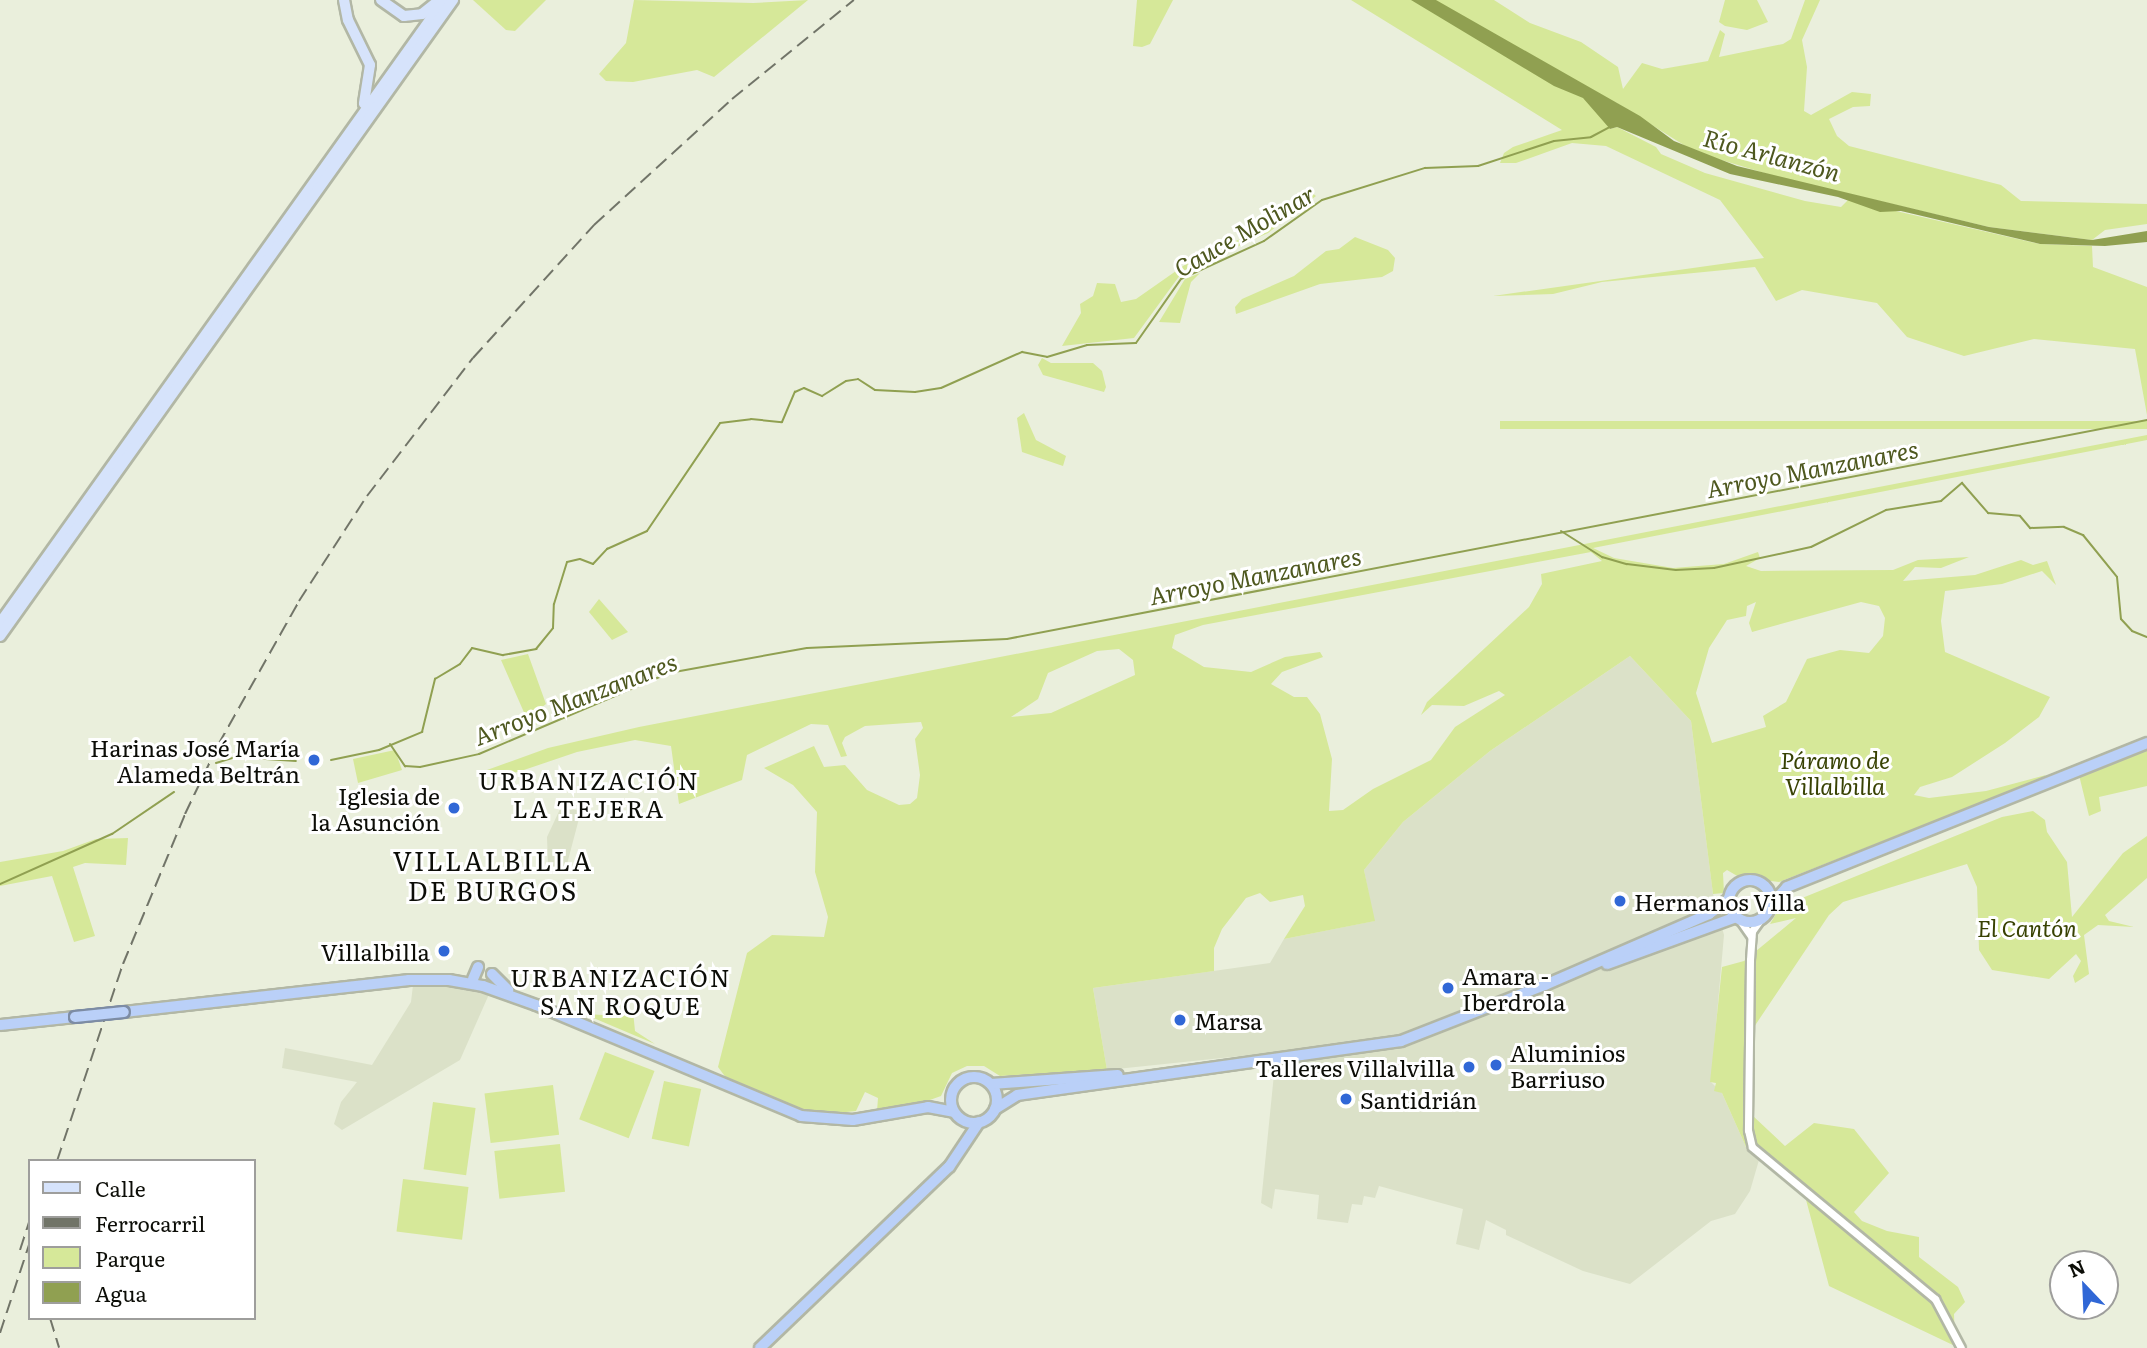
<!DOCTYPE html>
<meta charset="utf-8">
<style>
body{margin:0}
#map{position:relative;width:2147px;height:1348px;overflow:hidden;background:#eaefdc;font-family:Literata,serif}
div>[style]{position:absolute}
.built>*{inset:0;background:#dbe1c8}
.green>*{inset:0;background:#d6e899;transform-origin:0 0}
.water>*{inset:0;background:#90a051}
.stream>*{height:2px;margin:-1px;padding:0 1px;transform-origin:1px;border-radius:1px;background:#90a051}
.roads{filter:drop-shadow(2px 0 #b2b7a5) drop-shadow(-2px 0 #b2b7a5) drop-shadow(0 2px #b2b7a5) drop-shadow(0 -2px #b2b7a5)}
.minor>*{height:7px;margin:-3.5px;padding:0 3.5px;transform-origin:3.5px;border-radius:3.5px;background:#fff}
.major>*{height:10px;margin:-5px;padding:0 5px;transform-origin:5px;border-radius:5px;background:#d6e3fb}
.highway>*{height:10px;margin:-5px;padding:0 5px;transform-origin:5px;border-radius:5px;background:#bad0f8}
.highway>.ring{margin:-5px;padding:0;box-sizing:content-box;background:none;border:10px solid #bad0f8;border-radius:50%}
.rail>*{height:2px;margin-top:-1px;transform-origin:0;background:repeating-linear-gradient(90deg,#717468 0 14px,transparent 0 21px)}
.bridges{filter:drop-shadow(2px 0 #7d8ca4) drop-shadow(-2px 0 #7d8ca4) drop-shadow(0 2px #7d8ca4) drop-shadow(0 -2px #7d8ca4)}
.highway-bridge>*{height:10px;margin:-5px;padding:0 5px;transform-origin:5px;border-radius:5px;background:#bad0f8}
.dots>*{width:19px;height:19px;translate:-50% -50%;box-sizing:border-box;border:4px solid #fff;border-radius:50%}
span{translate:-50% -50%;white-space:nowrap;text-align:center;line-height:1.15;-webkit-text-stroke:6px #fff;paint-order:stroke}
.poi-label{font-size:23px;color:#0c0d07}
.right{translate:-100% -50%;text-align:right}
.left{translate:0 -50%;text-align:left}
.park-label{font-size:23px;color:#384203;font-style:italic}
.water-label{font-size:24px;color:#4e581f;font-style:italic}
.neighbourhood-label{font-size:24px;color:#0c0d07;letter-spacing:2px}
.quarter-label{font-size:26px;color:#0c0d07;letter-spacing:2px}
.legend{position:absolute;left:28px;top:1159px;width:228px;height:161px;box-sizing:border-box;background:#fff;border:2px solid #9e9e9c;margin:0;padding:9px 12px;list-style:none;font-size:21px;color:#0c0d07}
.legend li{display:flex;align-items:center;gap:14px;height:35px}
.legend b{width:35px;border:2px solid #9e9e9c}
.north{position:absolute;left:2049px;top:1250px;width:70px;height:70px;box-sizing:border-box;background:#fff;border:2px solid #9e9e9c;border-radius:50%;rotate:337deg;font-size:19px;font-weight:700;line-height:28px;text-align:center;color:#0c0d07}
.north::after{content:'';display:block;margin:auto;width:24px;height:32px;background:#3067d6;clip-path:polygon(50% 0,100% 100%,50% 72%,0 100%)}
</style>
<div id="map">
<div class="built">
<i style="clip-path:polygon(1630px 656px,1691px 721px,1713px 894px,1724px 935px,1711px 1082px,1722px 1093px,1746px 1147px,1759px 1160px,1750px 1191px,1735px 1214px,1711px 1221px,1630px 1284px,1583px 1271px,1506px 1235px,1506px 1230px,1486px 1220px,1479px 1250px,1456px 1244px,1463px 1209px,1379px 1186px,1375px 1198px,1364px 1196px,1362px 1205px,1352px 1204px,1348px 1223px,1317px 1219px,1319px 1195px,1275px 1189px,1272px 1209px,1261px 1203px,1274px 1074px,1270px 1053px,1107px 1070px,1093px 988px,1270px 963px,1284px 939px,1374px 921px,1364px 870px,1403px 822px,1490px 751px)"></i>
<i style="clip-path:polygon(561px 807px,581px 811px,566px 868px,548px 865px,547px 837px)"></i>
<i style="clip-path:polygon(437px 984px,490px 992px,460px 1060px,342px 1130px,334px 1124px,341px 1102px,357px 1082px,282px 1068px,285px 1048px,372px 1065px,411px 1002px,413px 985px)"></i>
</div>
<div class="green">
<i style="clip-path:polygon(473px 0,546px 0,515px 31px,506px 30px)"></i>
<i style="clip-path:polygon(634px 0,753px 3px,808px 0,714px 77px,697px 70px,633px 82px,606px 81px,599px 74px,626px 43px)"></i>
<i style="clip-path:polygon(1137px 0,1173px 0,1150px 44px,1142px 47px,1133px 46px)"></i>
<i style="clip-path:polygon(1351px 0,1494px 0,1530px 23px,1581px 42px,1618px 67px,1623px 89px,1642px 63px,1662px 69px,1708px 61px,1720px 30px,1725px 34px,1719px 57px,1783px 44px,1791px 39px,1805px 0,1820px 0,1802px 40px,1807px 67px,1804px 111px,1811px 115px,1852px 92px,1871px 94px,1870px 106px,1853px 107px,1829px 119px,1837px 136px,1849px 146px,2001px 185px,2021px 201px,2147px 204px,2147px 224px,2105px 230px,2092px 240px,1989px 227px,1774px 176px,1695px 152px,1615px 102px,1607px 123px,1610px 129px,1617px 127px,1656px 147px,1661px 154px,1705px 173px,1805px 201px,1841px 207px,1848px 200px,2040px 244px,2092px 246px,2093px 267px,2147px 287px,2147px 415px,2135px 349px,2034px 339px,1964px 356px,1907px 337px,1877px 303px,1802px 290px,1776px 301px,1755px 267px,1602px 282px,1553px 294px,1493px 296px,1764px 258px,1720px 200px,1606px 146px,1572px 143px,1516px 163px,1500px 163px,1504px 153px,1513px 147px,1562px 130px)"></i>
<i style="clip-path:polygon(1725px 0,1757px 0,1768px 22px,1747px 30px,1725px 26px,1719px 22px)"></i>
<i style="clip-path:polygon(1311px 192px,1316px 196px,1268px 233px,1183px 271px,1134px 338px,1062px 346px,1081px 313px,1080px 304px,1093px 296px,1097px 283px,1115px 284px,1121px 302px,1136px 299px,1196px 257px,1263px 230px)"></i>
<i style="clip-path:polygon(1355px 237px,1388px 250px,1395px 258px,1393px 271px,1382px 277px,1320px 284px,1236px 314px,1235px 307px,1242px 299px,1294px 276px,1326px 251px,1339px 249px)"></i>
<i style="clip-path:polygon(1200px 273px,1191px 282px,1180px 323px,1159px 322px,1185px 279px)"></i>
<i style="clip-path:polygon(1042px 358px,1051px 363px,1093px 363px,1102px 371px,1106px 387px,1104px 392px,1043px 375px,1038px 365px)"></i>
<i style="clip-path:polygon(1024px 413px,1036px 440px,1066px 456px,1063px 466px,1022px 452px,1017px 418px)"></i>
<i style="left:2147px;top:421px;width:8px;height:647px;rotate:90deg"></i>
<i style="clip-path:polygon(evenodd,2147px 435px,2147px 440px,1593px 548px,1614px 558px,1673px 568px,1724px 564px,1758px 552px,1760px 558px,1746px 566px,1761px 571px,1893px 570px,1918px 560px,1969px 557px,1941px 568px,1915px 567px,1903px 581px,1975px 575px,2021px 560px,2033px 565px,2047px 561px,2056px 585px,2042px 571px,2002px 584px,1945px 591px,1941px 621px,1945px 652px,2050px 697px,2039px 717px,2005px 743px,1952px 777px,1920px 787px,1914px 795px,1929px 798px,1986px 791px,2046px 775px,2041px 779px,1779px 882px,1739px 877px,1727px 870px,1723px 873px,1724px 893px,1713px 894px,1691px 721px,1630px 656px,1490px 751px,1403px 822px,1364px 870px,1375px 921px,1284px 939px,1305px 906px,1303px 895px,1270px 902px,1260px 893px,1246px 898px,1222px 929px,1214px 948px,1214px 971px,1093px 988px,1107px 1070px,1000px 1076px,984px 1066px,967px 1066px,952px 1073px,941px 1096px,927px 1101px,877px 1111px,878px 1098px,865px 1092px,856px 1111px,826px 1114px,797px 1109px,730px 1083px,718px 1067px,747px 953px,772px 935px,824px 937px,828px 917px,815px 872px,817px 812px,793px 785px,764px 768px,814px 746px,824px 767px,845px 765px,867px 790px,899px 805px,910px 804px,917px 798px,920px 775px,915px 739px,923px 728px,921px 722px,865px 726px,845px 737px,842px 743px,847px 756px,841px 757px,828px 725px,811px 724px,747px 755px,742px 780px,679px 804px,671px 746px,635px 740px,577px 752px,518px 772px,493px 775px,487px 770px,548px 748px,639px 727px,2147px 435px,1591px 552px,1602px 561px,1541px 574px,1542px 584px,1529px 607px,1427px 702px,1421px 715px,1432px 705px,1464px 706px,1499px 691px,1505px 695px,1455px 727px,1431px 760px,1373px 789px,1343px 810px,1329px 811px,1332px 759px,1320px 714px,1307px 697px,1294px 697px,1271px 684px,1282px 672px,1323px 657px,1320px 652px,1285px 657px,1251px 672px,1204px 667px,1172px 648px,1175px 635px,1203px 625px,1591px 552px,2147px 435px,1756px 602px,1749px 623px,1752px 632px,1861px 602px,1879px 606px,1885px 618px,1883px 636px,1869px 653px,1840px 650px,1807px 659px,1786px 702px,1763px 716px,1766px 727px,1712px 743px,1696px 693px,1709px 648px,1727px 620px,1746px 616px,1747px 606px,1756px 602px,2147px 435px,1119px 649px,1133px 660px,1135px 675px,1051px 713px,1011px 717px,1038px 699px,1048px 673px,1097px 651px,1119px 649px)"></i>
<i style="clip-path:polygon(599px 599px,628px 632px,612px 640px,589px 612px)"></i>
<i style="clip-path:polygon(528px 654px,546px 704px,536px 712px,538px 724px,530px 726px,501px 660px)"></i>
<i style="clip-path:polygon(2147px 748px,2147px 786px,2099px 797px,2101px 811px,2089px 816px,2079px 775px)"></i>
<i style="clip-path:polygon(395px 750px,402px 770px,358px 783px,353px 759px)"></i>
<i style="clip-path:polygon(2033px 811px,2045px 820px,2047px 832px,2067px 862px,2072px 917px,2123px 853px,2147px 836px,2147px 878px,2105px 915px,2109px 921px,2134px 927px,2098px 925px,2084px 935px,2089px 974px,2075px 983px,2073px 976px,2081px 961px,2076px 954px,2049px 979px,1992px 970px,1979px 950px,1977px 887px,1967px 864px,1843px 902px,1829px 915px,1752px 1030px,1753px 1116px,1785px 1146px,1814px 1123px,1854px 1129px,1889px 1173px,1854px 1212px,1862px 1221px,1887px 1231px,1919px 1237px,1919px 1257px,1958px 1287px,1965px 1302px,1954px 1314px,1955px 1346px,1829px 1286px,1805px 1196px,1746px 1147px,1722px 1093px,1714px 1091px,1716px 1083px,1710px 1082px,1722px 967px,1744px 961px,1796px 918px,1770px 924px,1780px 907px,2002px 817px)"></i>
<i style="clip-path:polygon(128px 838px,126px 865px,85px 863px,73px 867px,95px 936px,74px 942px,52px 876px,0 886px,0 862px,63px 851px,96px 839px)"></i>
<i style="clip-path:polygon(624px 1011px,633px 1011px,635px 1031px,655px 1044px,584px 1014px,623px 1016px)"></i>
<i style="left:605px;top:1052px;width:53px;height:72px;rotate:21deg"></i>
<i style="left:664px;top:1081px;width:38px;height:59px;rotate:12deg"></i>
<i style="left:553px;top:1085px;width:50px;height:69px;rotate:83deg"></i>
<i style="left:433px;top:1102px;width:43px;height:68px;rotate:8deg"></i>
<i style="left:560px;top:1144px;width:48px;height:66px;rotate:84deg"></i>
<i style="left:403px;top:1179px;width:66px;height:53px;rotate:7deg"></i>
</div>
<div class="water">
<i style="clip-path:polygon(1411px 0,1436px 0,1640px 116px,1674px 141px,1737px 166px,1989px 227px,2092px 240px,2147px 231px,2147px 242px,2105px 246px,2040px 244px,1901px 211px,1880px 212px,1838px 197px,1730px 174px,1617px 127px,1610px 129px,1583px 98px,1554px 86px)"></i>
</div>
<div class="stream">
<i style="left:1561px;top:531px;width:49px;rotate:32.4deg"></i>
<i style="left:1602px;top:557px;width:26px;rotate:16deg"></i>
<i style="left:1627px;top:564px;width:49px;rotate:7deg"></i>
<i style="left:1676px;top:570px;width:38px;rotate:-3deg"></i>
<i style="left:1714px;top:568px;width:99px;rotate:-12.2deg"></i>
<i style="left:1811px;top:547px;width:84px;rotate:-26.3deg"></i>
<i style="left:1886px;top:510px;width:56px;rotate:-9.3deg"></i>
<i style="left:1941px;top:501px;width:28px;rotate:-41deg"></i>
<i style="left:1962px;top:483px;width:40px;rotate:49deg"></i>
<i style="left:1988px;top:513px;width:32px;rotate:5deg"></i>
<i style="left:2020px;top:516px;width:16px;rotate:50deg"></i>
<i style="left:2030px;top:528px;width:34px;rotate:-2deg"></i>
<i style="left:2064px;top:527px;width:21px;rotate:23deg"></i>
<i style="left:2083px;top:535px;width:54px;rotate:51deg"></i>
<i style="left:2117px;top:577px;width:42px;rotate:84.6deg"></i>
<i style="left:2121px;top:619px;width:16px;rotate:47deg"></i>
<i style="left:2132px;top:631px;width:16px;rotate:22deg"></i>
<i style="left:390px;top:744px;width:27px;rotate:56deg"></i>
<i style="left:405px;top:766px;width:15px;rotate:4deg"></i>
<i style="left:420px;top:767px;width:60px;rotate:-12.4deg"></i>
<i style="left:479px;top:754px;width:207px;rotate:-23.1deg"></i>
<i style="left:669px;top:673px;width:140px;rotate:-10.3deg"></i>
<i style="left:807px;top:648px;width:200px;rotate:-2.6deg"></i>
<i style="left:1007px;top:639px;width:1161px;rotate:-10.87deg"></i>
<i style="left:331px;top:760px;width:49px;rotate:-11.8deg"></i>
<i style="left:379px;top:750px;width:47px;rotate:-22.7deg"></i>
<i style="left:422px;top:732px;width:55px;rotate:-76.2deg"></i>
<i style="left:435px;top:679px;width:29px;rotate:-31deg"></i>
<i style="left:460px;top:664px;width:20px;rotate:-53deg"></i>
<i style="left:472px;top:648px;width:32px;rotate:13deg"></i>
<i style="left:503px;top:655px;width:34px;rotate:-10deg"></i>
<i style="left:536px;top:649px;width:27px;rotate:-51deg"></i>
<i style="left:553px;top:628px;width:24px;rotate:-88deg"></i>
<i style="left:554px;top:604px;width:44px;rotate:-72.8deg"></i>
<i style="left:567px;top:562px;width:13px;rotate:-13deg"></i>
<i style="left:580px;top:559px;width:14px;rotate:21deg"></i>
<i style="left:593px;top:564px;width:21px;rotate:-47deg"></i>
<i style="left:607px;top:549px;width:44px;rotate:-24.2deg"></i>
<i style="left:647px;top:531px;width:130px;rotate:-55.9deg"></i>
<i style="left:720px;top:423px;width:31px;rotate:-7deg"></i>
<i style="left:751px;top:419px;width:31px;rotate:6deg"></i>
<i style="left:782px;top:422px;width:33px;rotate:-67deg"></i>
<i style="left:795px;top:392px;width:10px;rotate:-24deg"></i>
<i style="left:804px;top:388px;width:20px;rotate:24deg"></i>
<i style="left:822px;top:396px;width:28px;rotate:-32deg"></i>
<i style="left:846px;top:381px;width:12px;rotate:-9deg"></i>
<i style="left:858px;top:379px;width:20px;rotate:33deg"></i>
<i style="left:875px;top:390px;width:40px;rotate:2.9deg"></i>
<i style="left:915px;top:392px;width:26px;rotate:-9deg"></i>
<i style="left:941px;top:388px;width:89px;rotate:-24deg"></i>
<i style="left:1022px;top:352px;width:25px;rotate:11deg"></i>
<i style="left:1047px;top:357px;width:42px;rotate:-16.7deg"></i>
<i style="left:1087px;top:345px;width:49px;rotate:-2.3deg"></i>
<i style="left:1136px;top:343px;width:78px;rotate:-54.9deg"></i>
<i style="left:1181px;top:279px;width:91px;rotate:-24.6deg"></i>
<i style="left:1264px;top:241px;width:71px;rotate:-35.3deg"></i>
<i style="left:1322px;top:200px;width:108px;rotate:-17.3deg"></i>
<i style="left:1425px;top:168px;width:53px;rotate:-2.2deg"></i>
<i style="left:1478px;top:166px;width:80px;rotate:-18.2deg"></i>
<i style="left:1554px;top:141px;width:37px;rotate:-6deg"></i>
<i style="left:1591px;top:137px;width:21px;rotate:-28deg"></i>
<i style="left:216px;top:763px;width:21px;rotate:-17deg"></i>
<i style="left:236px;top:757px;width:60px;rotate:3.8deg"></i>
<i style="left:0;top:884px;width:123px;rotate:-24.1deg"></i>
<i style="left:112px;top:834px;width:75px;rotate:-34.1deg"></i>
</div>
<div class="roads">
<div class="minor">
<i style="left:1739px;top:919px;width:21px;rotate:55deg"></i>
<i style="left:1760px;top:920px;width:14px;rotate:126deg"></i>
<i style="left:1752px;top:931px;width:29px;rotate:94deg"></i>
<i style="left:1750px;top:960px;width:170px;rotate:90.7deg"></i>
<i style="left:1748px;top:1130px;width:17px;rotate:77deg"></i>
<i style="left:1752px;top:1147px;width:238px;rotate:39.7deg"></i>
<i style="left:1935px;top:1299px;width:55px;rotate:62deg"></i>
</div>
<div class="major">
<i style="left:344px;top:0;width:20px;rotate:79deg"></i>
<i style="left:348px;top:20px;width:50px;rotate:63.9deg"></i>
<i style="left:370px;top:65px;width:39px;rotate:99deg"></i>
<i style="left:381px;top:0;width:28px;rotate:35deg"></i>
<i style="left:404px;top:16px;width:18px;rotate:-6deg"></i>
<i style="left:422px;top:14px;width:19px;rotate:-39deg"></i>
<i style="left:0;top:623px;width:765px;rotate:-54.52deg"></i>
<i style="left:0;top:636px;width:781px;rotate:-54.54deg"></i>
</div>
<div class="highway">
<i class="ring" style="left:1729px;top:880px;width:32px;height:32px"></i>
<i style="left:1771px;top:905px;width:24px;rotate:-48deg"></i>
<i style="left:1787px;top:887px;width:388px;rotate:-21.8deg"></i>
<i style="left:1607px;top:964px;width:137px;rotate:-20deg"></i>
<i style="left:492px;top:974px;width:23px;rotate:45deg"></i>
<i style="left:473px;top:979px;width:13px;rotate:-67deg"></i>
<i style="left:124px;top:1012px;width:287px;rotate:-6.4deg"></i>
<i style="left:409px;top:980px;width:40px"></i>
<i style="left:449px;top:980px;width:35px;rotate:10deg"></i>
<i style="left:483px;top:986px;width:56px;rotate:19.7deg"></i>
<i style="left:536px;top:1005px;width:287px;rotate:22.7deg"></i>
<i style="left:801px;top:1116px;width:52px;rotate:4.4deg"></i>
<i style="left:853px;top:1120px;width:76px;rotate:-9.8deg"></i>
<i style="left:928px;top:1107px;width:26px;rotate:11deg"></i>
<i style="left:0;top:1025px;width:75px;rotate:-6.1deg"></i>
<i class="ring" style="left:951px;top:1077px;width:36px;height:36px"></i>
<i style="left:991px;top:1084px;width:127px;rotate:-4.1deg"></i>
<i style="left:995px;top:1109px;width:26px;rotate:-32deg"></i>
<i style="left:1017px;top:1095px;width:388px;rotate:-8deg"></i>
<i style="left:1401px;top:1041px;width:155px;rotate:-21.3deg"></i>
<i style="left:1545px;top:985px;width:179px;rotate:-23.4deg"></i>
<i style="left:1709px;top:914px;width:25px;rotate:-37deg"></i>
<i style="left:760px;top:1348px;width:262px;rotate:-43.8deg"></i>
<i style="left:949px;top:1167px;width:54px;rotate:-56.3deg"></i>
</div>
</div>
<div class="rail">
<i style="left:57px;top:1161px;width:208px;rotate:-71.5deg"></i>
<i style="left:123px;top:964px;width:162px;rotate:-67.5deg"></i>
<i style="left:185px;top:814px;width:76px;rotate:-64.4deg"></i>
<i style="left:218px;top:745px;width:165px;rotate:-60.6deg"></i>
<i style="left:299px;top:601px;width:125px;rotate:-57.1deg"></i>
<i style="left:367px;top:496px;width:174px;rotate:-52.5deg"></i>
<i style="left:473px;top:358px;width:180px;rotate:-47.7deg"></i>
<i style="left:594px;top:225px;width:187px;rotate:-42.4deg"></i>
<i style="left:732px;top:99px;width:157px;rotate:-39.1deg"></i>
<i style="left:20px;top:1250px;width:33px;rotate:-72deg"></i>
<i style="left:50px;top:1318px;width:31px;rotate:73deg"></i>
<i style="left:0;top:1333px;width:96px;rotate:-71.8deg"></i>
</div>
<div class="bridges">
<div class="highway-bridge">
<i style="left:75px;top:1017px;width:49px;rotate:-5.8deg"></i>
</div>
</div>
<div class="dots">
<i style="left:314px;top:760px;background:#3067d6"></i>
<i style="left:454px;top:808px;background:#3067d6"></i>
<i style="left:1620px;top:901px;background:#3067d6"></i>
<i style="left:444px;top:951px;background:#3067d6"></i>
<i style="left:1448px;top:988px;background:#3067d6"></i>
<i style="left:1180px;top:1020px;background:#3067d6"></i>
<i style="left:1496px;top:1065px;background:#3067d6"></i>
<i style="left:1469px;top:1067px;background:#3067d6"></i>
<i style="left:1346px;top:1099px;background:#3067d6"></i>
</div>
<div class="poi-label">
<span class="right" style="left:300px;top:760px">Harinas José María<br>Alameda Beltrán</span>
<span class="right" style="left:440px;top:808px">Iglesia de<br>la Asunción</span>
<span class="left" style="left:1634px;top:901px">Hermanos Villa</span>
<span class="right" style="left:430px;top:951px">Villalbilla</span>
<span class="left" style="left:1462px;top:988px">Amara -<br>Iberdrola</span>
<span class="left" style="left:1194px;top:1020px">Marsa</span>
<span class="left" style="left:1510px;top:1065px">Aluminios<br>Barriuso</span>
<span class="right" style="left:1455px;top:1067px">Talleres Villalvilla</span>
<span class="left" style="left:1360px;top:1099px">Santidrián</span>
</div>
<div class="park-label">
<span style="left:1835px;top:772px">Páramo de<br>Villalbilla</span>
<span style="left:2027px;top:927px">El Cantón</span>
</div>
<div class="water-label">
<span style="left:1772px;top:154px;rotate:15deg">Río Arlanzón</span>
<span style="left:1244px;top:230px;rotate:-30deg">Cauce Molinar</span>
<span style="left:1812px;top:468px;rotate:-11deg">Arroyo Manzanares</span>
<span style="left:1255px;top:575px;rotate:-11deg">Arroyo Manzanares</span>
<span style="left:575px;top:698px;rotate:-21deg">Arroyo Manzanares</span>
</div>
<div class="neighbourhood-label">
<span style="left:589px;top:794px">URBANIZACIÓN<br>LA TEJERA</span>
<span style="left:621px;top:991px">URBANIZACIÓN<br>SAN ROQUE</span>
</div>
<div class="quarter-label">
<span style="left:493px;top:875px">VILLALBILLA<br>DE BURGOS</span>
</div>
<ul class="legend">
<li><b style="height:9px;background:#d6e3fb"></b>Calle</li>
<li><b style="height:9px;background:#717468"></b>Ferrocarril</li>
<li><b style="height:19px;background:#d6e899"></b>Parque</li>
<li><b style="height:19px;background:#90a051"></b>Agua</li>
</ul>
<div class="north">N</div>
</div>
